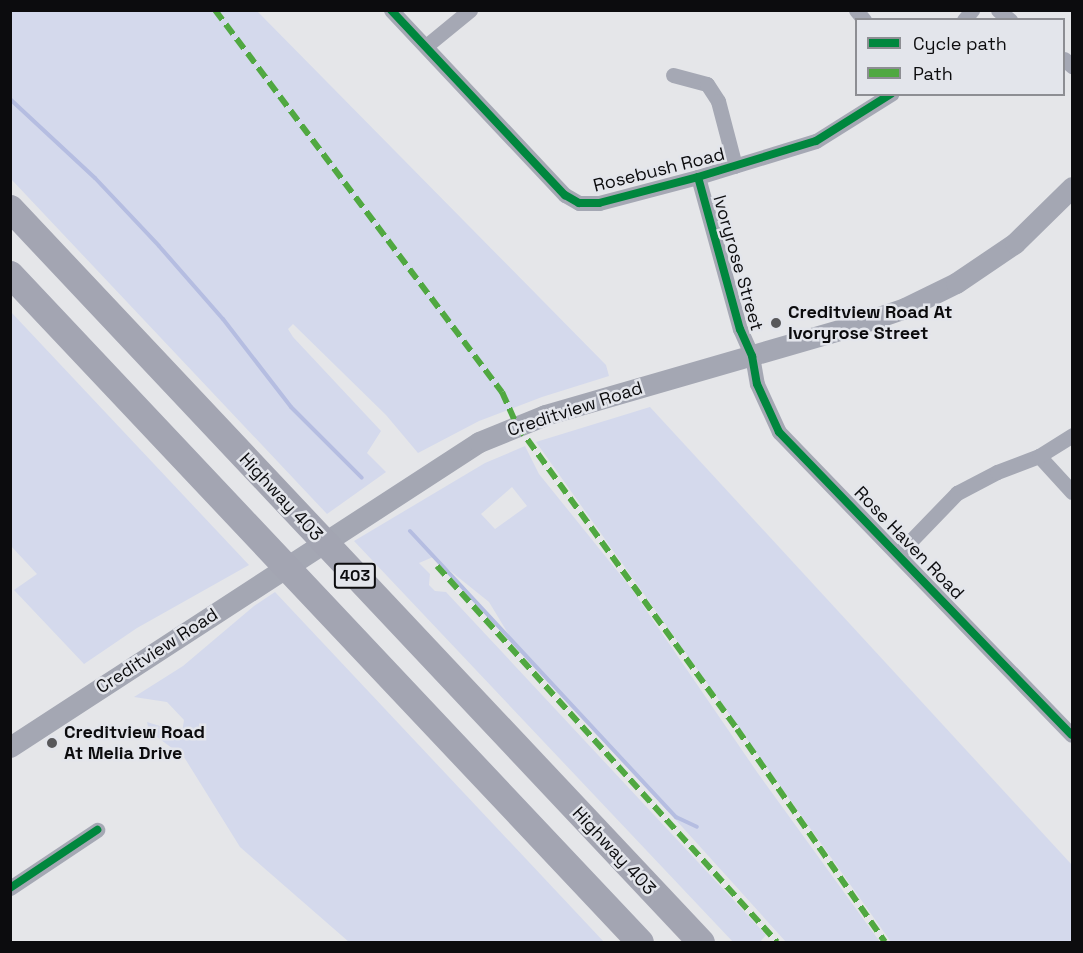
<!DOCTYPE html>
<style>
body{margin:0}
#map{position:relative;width:1083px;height:953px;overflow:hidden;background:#e5e6e9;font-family:"Space Grotesk",sans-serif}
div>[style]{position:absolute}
.green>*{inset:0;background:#d4d9ec}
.stream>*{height:4px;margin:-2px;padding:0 2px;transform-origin:2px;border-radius:2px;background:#b5bde1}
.street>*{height:15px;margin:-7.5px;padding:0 7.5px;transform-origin:7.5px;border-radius:7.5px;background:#a5a8b4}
.secondary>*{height:21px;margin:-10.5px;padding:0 10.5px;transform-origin:10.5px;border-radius:10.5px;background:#a4a7b3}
.highway>*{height:27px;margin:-13.5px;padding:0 13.5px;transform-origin:13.5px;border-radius:13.5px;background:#a3a5b2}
.quiet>*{height:6px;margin-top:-3px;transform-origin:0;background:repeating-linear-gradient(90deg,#50a841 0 12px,transparent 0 18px)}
.cycleway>*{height:8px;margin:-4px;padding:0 4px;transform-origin:4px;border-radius:4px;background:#00873e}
.dots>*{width:16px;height:16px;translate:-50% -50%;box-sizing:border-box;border:3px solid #e3e5eb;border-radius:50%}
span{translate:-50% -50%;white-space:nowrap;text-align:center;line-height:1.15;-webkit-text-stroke:5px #e3e5eb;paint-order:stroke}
.shield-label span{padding:2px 4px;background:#e3e5eb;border:2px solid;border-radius:4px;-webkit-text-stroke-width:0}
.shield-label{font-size:16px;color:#0c0c0e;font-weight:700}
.street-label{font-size:18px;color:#0c0c0e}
.poi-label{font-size:18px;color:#0c0c0e;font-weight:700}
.left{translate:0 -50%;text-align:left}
.frame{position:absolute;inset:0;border:12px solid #0c0c0e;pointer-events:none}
.legend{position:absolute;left:855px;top:18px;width:210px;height:78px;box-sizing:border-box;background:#e3e5eb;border:2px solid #8d8e93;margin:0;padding:8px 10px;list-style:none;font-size:18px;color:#0c0c0e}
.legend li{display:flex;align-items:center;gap:12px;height:30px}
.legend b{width:30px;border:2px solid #8d8e93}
</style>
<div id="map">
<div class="green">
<i style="clip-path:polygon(11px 10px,257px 11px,606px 365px,609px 376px,542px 397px,479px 421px,418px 453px,386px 415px,293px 324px,288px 329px,293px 337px,381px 431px,367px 453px,386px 472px,327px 514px,11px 179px)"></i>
<i style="clip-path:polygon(11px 312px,249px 565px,137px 628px,84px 664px,14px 590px,37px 574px,11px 546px)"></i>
<i style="clip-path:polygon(650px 407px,1072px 865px,1072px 942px,891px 942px,536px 442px)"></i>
<i style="clip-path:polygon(evenodd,525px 446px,539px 474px,631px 588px,757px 772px,880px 942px,786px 942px,509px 635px,489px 602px,433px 557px,419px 563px,430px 574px,429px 585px,435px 591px,446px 592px,766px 935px,760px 942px,733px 942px,354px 541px,485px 463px,525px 446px,512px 487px,527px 506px,495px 529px,481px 514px,512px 487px)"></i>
<i style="clip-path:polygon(275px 592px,604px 942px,349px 942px,240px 847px,184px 757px,149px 731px,147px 722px,182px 733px,184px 720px,167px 702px,134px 697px,183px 666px,254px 606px)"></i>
</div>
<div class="stream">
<i style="left:10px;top:99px;width:116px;rotate:42.9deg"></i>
<i style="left:95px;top:178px;width:93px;rotate:46.7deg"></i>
<i style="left:159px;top:246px;width:97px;rotate:48.8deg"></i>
<i style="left:223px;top:319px;width:111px;rotate:52.3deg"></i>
<i style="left:291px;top:407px;width:100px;rotate:45deg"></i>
<i style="left:410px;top:531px;width:391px;rotate:47.1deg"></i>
<i style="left:676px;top:817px;width:23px;rotate:25deg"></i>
</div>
<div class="street">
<i style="left:391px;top:10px;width:254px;rotate:46.8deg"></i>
<i style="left:565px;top:195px;width:16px;rotate:30deg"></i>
<i style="left:579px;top:203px;width:20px"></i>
<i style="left:599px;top:203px;width:102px;rotate:-14.7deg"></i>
<i style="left:698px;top:177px;width:123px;rotate:-17deg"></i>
<i style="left:816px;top:141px;width:89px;rotate:-32.1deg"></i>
<i style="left:856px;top:10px;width:13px;rotate:51deg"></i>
<i style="left:998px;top:10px;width:16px;rotate:40deg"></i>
<i style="left:964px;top:20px;width:13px;rotate:-51deg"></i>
<i style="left:426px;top:46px;width:57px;rotate:-39.3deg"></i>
<i style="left:1064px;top:59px;width:11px;rotate:41deg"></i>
<i style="left:673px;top:75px;width:35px;rotate:15deg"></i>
<i style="left:707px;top:84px;width:20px;rotate:57deg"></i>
<i style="left:718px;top:101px;width:67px;rotate:75.3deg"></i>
<i style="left:698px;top:177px;width:158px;rotate:74.6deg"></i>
<i style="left:740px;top:329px;width:30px;rotate:66deg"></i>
<i style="left:752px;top:356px;width:28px;rotate:80deg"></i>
<i style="left:757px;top:384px;width:53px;rotate:65.4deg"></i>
<i style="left:779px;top:432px;width:421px;rotate:46deg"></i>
<i style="left:1039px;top:456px;width:49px;rotate:47.5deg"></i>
<i style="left:898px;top:554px;width:85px;rotate:-46deg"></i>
<i style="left:957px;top:493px;width:45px;rotate:-27.7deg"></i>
<i style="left:997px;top:472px;width:45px;rotate:-20.9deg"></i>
<i style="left:1039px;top:456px;width:39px;rotate:-32deg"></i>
<i style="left:10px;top:888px;width:105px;rotate:-33.7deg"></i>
</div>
<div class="secondary">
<i style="left:10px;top:747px;width:559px;rotate:-33.04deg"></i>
<i style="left:479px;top:442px;width:71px;rotate:-22.2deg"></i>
<i style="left:545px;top:415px;width:314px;rotate:-16.1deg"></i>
<i style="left:847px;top:328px;width:61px;rotate:-19deg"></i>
<i style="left:905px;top:308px;width:57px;rotate:-26.1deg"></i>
<i style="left:956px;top:283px;width:71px;rotate:-34.1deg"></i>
<i style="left:1015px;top:243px;width:80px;rotate:-44.5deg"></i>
</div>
<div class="highway">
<i style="left:10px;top:208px;width:1008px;rotate:46.73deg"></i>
<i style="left:10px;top:274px;width:918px;rotate:46.68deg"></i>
</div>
<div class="quiet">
<i style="left:215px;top:10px;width:478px;rotate:53.1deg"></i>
<i style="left:502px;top:392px;width:36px;rotate:66deg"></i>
<i style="left:517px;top:425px;width:375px;rotate:54.1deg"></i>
<i style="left:737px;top:729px;width:259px;rotate:55.2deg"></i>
<i style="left:437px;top:566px;width:507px;rotate:47.88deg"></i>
</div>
<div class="cycleway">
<i style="left:391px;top:10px;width:254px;rotate:46.8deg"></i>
<i style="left:565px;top:195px;width:16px;rotate:30deg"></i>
<i style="left:579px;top:203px;width:20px"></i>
<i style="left:599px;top:203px;width:102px;rotate:-14.7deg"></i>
<i style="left:698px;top:177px;width:123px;rotate:-17deg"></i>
<i style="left:816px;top:141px;width:89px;rotate:-32.1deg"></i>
<i style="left:698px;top:177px;width:158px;rotate:74.6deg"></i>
<i style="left:740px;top:329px;width:30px;rotate:66deg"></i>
<i style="left:752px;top:356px;width:28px;rotate:80deg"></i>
<i style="left:757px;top:384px;width:53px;rotate:65.4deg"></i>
<i style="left:779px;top:432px;width:421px;rotate:46deg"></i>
<i style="left:10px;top:888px;width:105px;rotate:-33.7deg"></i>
</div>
<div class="dots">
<i style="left:776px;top:323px;background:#58585b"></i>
<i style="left:52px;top:743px;background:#58585b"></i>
</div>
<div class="shield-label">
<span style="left:355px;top:576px">403</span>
</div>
<div class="street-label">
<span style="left:659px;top:170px;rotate:-14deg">Rosebush Road</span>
<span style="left:738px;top:263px;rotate:74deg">Ivoryrose Street</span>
<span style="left:575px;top:409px;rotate:-18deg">Creditview Road</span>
<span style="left:281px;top:497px;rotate:47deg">Highway 403</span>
<span style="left:909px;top:543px;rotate:46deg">Rose Haven Road</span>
<span style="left:157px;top:651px;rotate:-33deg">Creditview Road</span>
<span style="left:614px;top:851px;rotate:47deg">Highway 403</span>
</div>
<div class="poi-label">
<span class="left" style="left:788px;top:323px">Creditview Road At<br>Ivoryrose Street</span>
<span class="left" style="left:64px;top:743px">Creditview Road<br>At Melia Drive</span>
</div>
<div class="frame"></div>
<ul class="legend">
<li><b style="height:8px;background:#00873e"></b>Cycle path</li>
<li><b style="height:8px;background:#50a841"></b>Path</li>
</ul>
</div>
